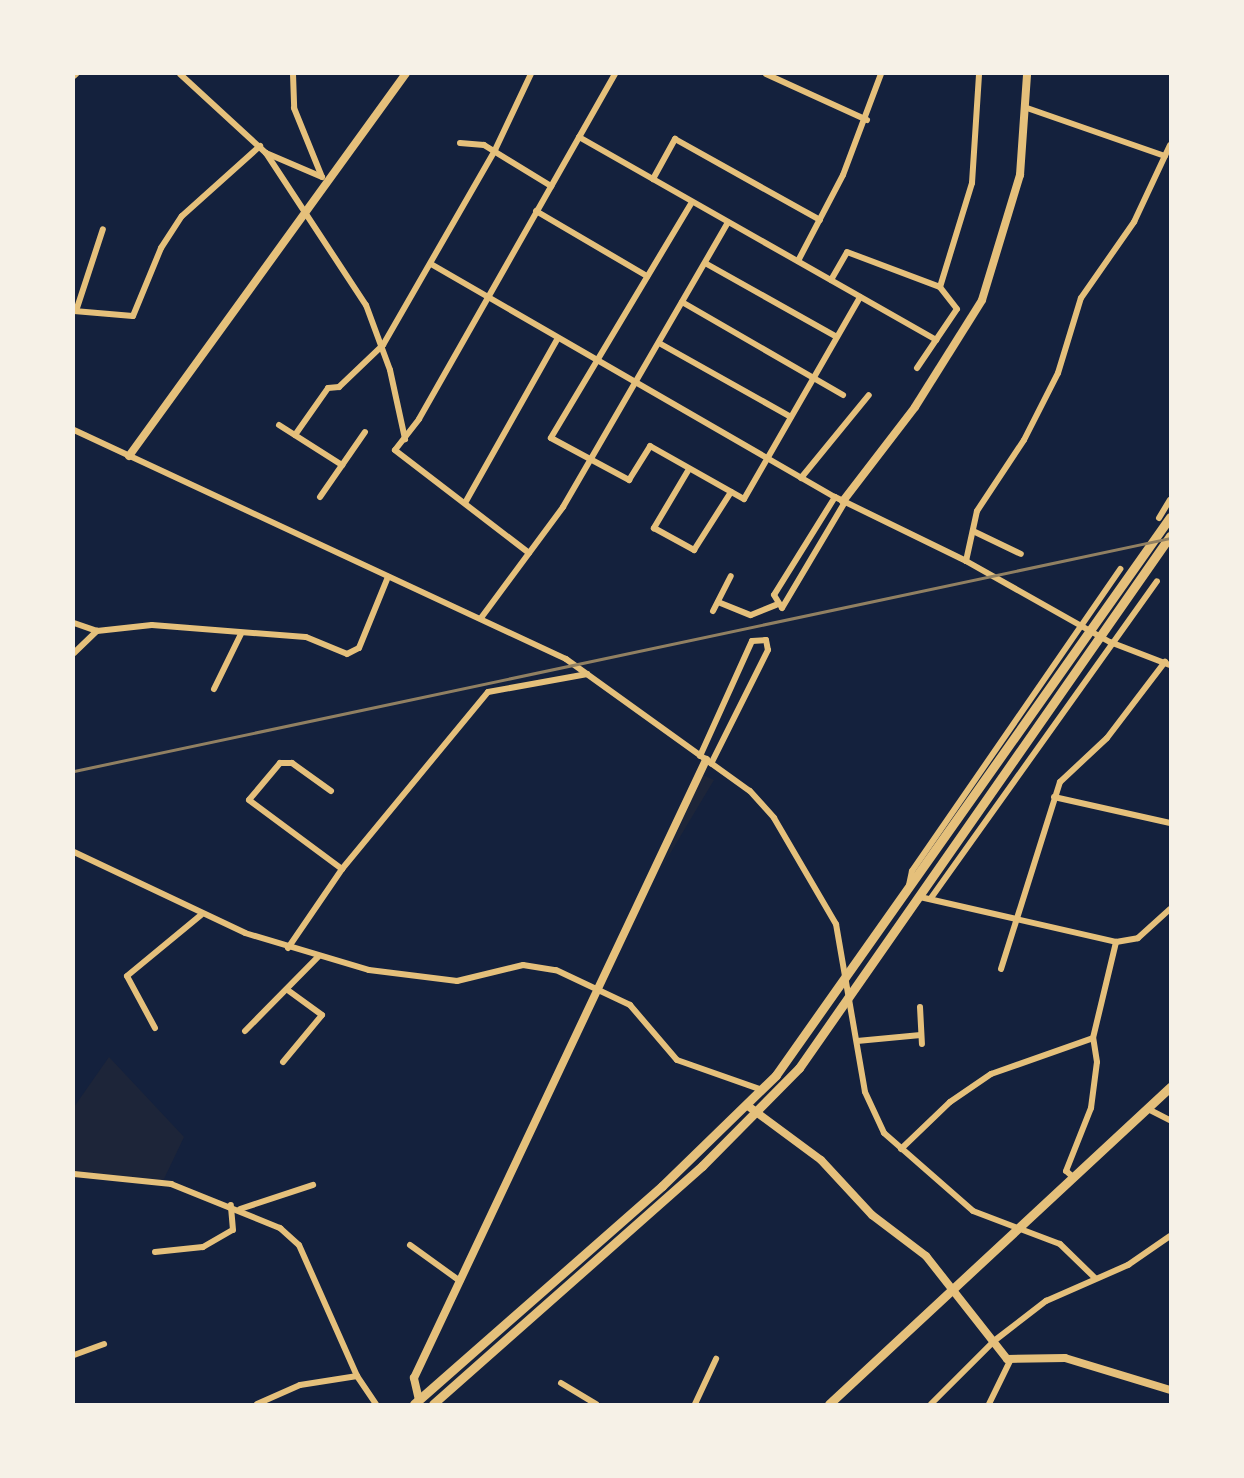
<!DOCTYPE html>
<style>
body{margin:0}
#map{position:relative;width:1244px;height:1478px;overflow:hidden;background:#14213d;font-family:"IBM Plex Serif",serif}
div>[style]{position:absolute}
.green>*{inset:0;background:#1d2539}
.minor>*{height:6px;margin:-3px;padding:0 3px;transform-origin:3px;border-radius:3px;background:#e5c07b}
.tertiary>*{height:8px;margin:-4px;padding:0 4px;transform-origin:4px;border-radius:4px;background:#e5c07b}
.primary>*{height:9px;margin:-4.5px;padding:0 4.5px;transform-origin:4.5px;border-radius:4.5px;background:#e5c07b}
.rail>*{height:3px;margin:-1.5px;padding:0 1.5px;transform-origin:1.5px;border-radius:1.5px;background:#918062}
span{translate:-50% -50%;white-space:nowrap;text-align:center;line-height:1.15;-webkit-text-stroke:6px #f6f1e7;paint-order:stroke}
.frame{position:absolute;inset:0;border:75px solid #f6f1e7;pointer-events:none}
</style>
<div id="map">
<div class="green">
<i style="clip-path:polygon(703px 775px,714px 780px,659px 872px)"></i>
<i style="clip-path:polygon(109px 1057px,184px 1137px,163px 1181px,74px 1171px,74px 1107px)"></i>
</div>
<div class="minor">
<i style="left:180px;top:74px;width:117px;rotate:42.6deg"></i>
<i style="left:266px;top:153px;width:182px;rotate:56.7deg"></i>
<i style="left:366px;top:305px;width:69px;rotate:69.7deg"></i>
<i style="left:390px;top:370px;width:71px;rotate:77.7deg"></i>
<i style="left:293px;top:74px;width:34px;rotate:88deg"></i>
<i style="left:294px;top:108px;width:74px;rotate:67.9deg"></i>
<i style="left:766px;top:74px;width:111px;rotate:24.5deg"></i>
<i style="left:74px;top:76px;width:3px;rotate:-45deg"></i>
<i style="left:1027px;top:108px;width:146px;rotate:19.2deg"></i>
<i style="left:579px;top:137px;width:411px;rotate:29.6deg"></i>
<i style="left:460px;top:143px;width:24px;rotate:5deg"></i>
<i style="left:484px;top:145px;width:79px;rotate:31.5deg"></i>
<i style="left:266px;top:153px;width:61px;rotate:23.2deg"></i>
<i style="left:653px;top:179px;width:46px;rotate:-61.2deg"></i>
<i style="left:675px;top:139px;width:166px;rotate:29.2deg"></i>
<i style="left:692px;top:202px;width:275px;rotate:120.9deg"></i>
<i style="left:551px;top:438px;width:89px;rotate:28.3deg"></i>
<i style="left:629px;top:480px;width:40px;rotate:-58deg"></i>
<i style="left:650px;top:446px;width:108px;rotate:29.4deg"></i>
<i style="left:744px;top:499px;width:233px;rotate:-60.1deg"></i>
<i style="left:536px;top:211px;width:129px;rotate:30.4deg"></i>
<i style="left:798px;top:261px;width:97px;rotate:-62.4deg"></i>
<i style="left:843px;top:175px;width:108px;rotate:-69.4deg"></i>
<i style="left:705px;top:263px;width:151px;rotate:29.3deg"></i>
<i style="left:431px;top:264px;width:466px;rotate:30deg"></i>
<i style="left:835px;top:497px;width:146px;rotate:26deg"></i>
<i style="left:966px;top:561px;width:165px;rotate:29.4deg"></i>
<i style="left:1110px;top:642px;width:64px;rotate:21deg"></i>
<i style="left:831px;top:280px;width:32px;rotate:-60deg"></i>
<i style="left:847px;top:252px;width:99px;rotate:20.6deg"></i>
<i style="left:682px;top:302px;width:186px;rotate:30deg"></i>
<i style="left:74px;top:311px;width:59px;rotate:4.8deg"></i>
<i style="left:133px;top:316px;width:74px;rotate:-67.6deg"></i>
<i style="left:161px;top:248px;width:38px;rotate:-57deg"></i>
<i style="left:182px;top:216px;width:105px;rotate:-41.9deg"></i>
<i style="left:76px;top:311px;width:86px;rotate:-71.8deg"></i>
<i style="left:659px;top:343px;width:151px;rotate:29.3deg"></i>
<i style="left:917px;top:368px;width:71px;rotate:-55.9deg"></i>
<i style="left:957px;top:309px;width:28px;rotate:-128deg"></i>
<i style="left:940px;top:287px;width:109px;rotate:-72.9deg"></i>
<i style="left:972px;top:183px;width:109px;rotate:-86.3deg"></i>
<i style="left:279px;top:425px;width:75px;rotate:32.4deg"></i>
<i style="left:74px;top:430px;width:543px;rotate:24.96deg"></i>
<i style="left:566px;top:659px;width:226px;rotate:35.7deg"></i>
<i style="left:750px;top:791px;width:36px;rotate:48deg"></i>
<i style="left:774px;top:818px;width:123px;rotate:59.7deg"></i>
<i style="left:836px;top:924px;width:170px;rotate:80.2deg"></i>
<i style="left:865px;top:1092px;width:45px;rotate:65.1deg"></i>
<i style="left:884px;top:1133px;width:118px;rotate:41.2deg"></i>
<i style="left:973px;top:1211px;width:93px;rotate:20.8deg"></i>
<i style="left:1060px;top:1244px;width:49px;rotate:44.2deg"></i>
<i style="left:295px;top:435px;width:57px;rotate:-54.9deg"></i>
<i style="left:328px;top:388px;width:11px;rotate:-5deg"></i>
<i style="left:339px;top:387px;width:61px;rotate:-43.7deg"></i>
<i style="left:383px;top:345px;width:225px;rotate:-60.1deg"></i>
<i style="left:495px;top:150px;width:84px;rotate:-64.7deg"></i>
<i style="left:689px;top:469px;width:69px;rotate:120.7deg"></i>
<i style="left:654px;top:528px;width:46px;rotate:28.8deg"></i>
<i style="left:694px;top:550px;width:69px;rotate:-57.5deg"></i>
<i style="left:801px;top:478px;width:107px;rotate:-50.7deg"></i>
<i style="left:320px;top:497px;width:79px;rotate:-55.3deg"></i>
<i style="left:835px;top:497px;width:115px;rotate:121.9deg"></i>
<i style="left:774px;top:595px;width:15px;rotate:58deg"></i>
<i style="left:782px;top:608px;width:123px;rotate:-59.3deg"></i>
<i style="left:465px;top:503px;width:187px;rotate:-60.6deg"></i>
<i style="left:1159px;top:518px;width:21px;rotate:-59deg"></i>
<i style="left:973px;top:531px;width:53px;rotate:25.6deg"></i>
<i style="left:529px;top:553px;width:169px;rotate:-142.5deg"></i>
<i style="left:395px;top:450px;width:39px;rotate:-52deg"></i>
<i style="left:419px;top:419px;width:397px;rotate:-60.4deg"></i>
<i style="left:966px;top:561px;width:51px;rotate:-77.6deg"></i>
<i style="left:977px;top:511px;width:85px;rotate:-56.5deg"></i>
<i style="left:1024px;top:440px;width:75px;rotate:-63.1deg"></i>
<i style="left:1058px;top:373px;width:78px;rotate:-73deg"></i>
<i style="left:1081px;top:298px;width:93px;rotate:-55.1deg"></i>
<i style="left:1134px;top:222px;width:85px;rotate:-64.9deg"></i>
<i style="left:718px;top:602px;width:35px;rotate:22deg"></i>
<i style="left:751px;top:615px;width:27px;rotate:-22deg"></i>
<i style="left:713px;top:611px;width:39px;rotate:-63deg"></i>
<i style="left:481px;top:618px;width:138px;rotate:-53.5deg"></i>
<i style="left:563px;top:507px;width:329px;rotate:-59.9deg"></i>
<i style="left:74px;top:623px;width:24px;rotate:19deg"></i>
<i style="left:97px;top:631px;width:55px;rotate:-6.2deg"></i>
<i style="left:152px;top:625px;width:154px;rotate:4.5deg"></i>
<i style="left:306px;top:637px;width:44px;rotate:22.5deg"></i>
<i style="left:347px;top:654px;width:13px;rotate:-27deg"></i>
<i style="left:359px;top:648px;width:77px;rotate:-67.8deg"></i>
<i style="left:74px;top:653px;width:32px;rotate:-44deg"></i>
<i style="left:214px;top:689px;width:61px;rotate:-63.9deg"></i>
<i style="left:700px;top:756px;width:126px;rotate:-65.7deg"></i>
<i style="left:752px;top:641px;width:14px;rotate:-4deg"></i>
<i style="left:766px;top:640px;width:10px;rotate:79deg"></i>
<i style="left:768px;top:650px;width:127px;rotate:116.6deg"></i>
<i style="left:331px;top:791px;width:48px;rotate:-144.3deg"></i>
<i style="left:292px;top:763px;width:12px;rotate:180deg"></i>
<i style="left:280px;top:763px;width:48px;rotate:130deg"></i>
<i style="left:249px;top:800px;width:116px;rotate:36.6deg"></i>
<i style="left:1054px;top:797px;width:119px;rotate:12.6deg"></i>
<i style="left:74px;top:852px;width:189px;rotate:25.3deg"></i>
<i style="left:245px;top:933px;width:129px;rotate:16.6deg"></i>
<i style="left:369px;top:970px;width:89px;rotate:7.1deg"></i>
<i style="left:457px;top:981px;width:68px;rotate:-13.6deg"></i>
<i style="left:523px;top:965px;width:33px;rotate:9deg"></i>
<i style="left:556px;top:970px;width:82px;rotate:25.3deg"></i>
<i style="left:630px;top:1005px;width:72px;rotate:49.5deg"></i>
<i style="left:677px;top:1060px;width:90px;rotate:19.4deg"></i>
<i style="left:909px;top:885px;width:14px;rotate:-78deg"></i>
<i style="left:912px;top:871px;width:367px;rotate:-55.4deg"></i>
<i style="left:920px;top:897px;width:201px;rotate:12.9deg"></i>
<i style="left:1116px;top:942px;width:22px;rotate:-10deg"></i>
<i style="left:1138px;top:938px;width:43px;rotate:-42.2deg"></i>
<i style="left:931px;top:898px;width:389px;rotate:-54.5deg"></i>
<i style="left:288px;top:948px;width:96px;rotate:-55.6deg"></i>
<i style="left:342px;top:869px;width:229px;rotate:-50.5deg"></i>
<i style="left:488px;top:692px;width:101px;rotate:-10.3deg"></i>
<i style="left:1001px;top:969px;width:196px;rotate:-72.5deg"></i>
<i style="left:1060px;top:782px;width:64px;rotate:-43.1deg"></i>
<i style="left:1107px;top:738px;width:96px;rotate:-52.7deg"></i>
<i style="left:920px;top:1007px;width:37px;rotate:87deg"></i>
<i style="left:155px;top:1028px;width:59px;rotate:-118.3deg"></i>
<i style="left:127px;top:976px;width:96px;rotate:-39.5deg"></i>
<i style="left:245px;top:1031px;width:104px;rotate:-45.4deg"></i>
<i style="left:857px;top:1041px;width:64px;rotate:-5.4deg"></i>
<i style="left:283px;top:1062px;width:61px;rotate:-50.3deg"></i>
<i style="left:322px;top:1015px;width:41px;rotate:-144deg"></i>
<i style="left:1148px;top:1109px;width:25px;rotate:27deg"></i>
<i style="left:901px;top:1149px;width:68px;rotate:-43.8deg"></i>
<i style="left:950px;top:1102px;width:50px;rotate:-34.3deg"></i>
<i style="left:991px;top:1074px;width:108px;rotate:-19.4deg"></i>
<i style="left:74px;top:1174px;width:98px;rotate:5.9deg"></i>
<i style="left:171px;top:1184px;width:118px;rotate:22deg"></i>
<i style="left:280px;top:1228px;width:25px;rotate:42deg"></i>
<i style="left:299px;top:1245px;width:143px;rotate:66.1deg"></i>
<i style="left:357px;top:1376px;width:34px;rotate:56deg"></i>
<i style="left:1073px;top:1177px;width:9px;rotate:-139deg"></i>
<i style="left:1066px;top:1171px;width:68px;rotate:-68.4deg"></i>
<i style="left:1091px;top:1108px;width:46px;rotate:-82.6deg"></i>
<i style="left:1097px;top:1062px;width:24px;rotate:-99deg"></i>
<i style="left:1093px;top:1038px;width:99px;rotate:-76.5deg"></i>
<i style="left:240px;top:1209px;width:77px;rotate:-18.2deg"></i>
<i style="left:410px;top:1245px;width:62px;rotate:35.8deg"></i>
<i style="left:155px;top:1252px;width:48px;rotate:-5.9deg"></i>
<i style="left:203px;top:1247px;width:34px;rotate:-30deg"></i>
<i style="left:233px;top:1230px;width:25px;rotate:-95deg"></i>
<i style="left:74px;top:1355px;width:32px;rotate:-20deg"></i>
<i style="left:561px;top:1383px;width:41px;rotate:31deg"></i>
<i style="left:257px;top:1404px;width:47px;rotate:-23.8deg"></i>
<i style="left:300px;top:1385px;width:58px;rotate:-9deg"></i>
<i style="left:695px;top:1404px;width:50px;rotate:-65deg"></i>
<i style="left:931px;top:1404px;width:89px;rotate:-45deg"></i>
<i style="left:994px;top:1341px;width:66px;rotate:-37.6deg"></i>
<i style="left:1046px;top:1301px;width:90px;rotate:-23.7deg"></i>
<i style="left:1128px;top:1265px;width:51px;rotate:-34.6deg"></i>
<i style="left:989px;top:1404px;width:48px;rotate:-64deg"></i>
</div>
<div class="tertiary">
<i style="left:129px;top:456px;width:472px;rotate:-54.1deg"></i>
<i style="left:843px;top:501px;width:118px;rotate:-52.5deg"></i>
<i style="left:915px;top:407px;width:126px;rotate:-57.9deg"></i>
<i style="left:982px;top:300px;width:131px;rotate:-73.1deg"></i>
<i style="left:1020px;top:175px;width:101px;rotate:-86deg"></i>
<i style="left:748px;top:1106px;width:91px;rotate:36.5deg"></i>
<i style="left:821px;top:1160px;width:75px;rotate:47.2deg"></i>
<i style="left:872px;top:1215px;width:68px;rotate:37.2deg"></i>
<i style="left:926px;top:1256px;width:131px;rotate:51.8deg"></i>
<i style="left:1007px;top:1359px;width:58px;rotate:-1deg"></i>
<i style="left:1065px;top:1358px;width:110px;rotate:16.9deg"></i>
<i style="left:419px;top:1400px;width:23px;rotate:-103deg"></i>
<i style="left:414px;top:1378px;width:684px;rotate:-64.71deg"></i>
</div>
<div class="primary">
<i style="left:414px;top:1404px;width:330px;rotate:-41.3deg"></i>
<i style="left:662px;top:1186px;width:159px;rotate:-44.2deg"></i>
<i style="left:776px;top:1075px;width:683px;rotate:-54.77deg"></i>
<i style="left:433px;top:1404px;width:359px;rotate:-41.5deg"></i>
<i style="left:702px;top:1166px;width:138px;rotate:-45.3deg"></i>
<i style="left:799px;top:1068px;width:649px;rotate:-55.11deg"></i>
<i style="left:829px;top:1404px;width:466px;rotate:-42.9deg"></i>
</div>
<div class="rail">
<i style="left:74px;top:771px;width:1120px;rotate:-12deg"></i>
</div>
<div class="frame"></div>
</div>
